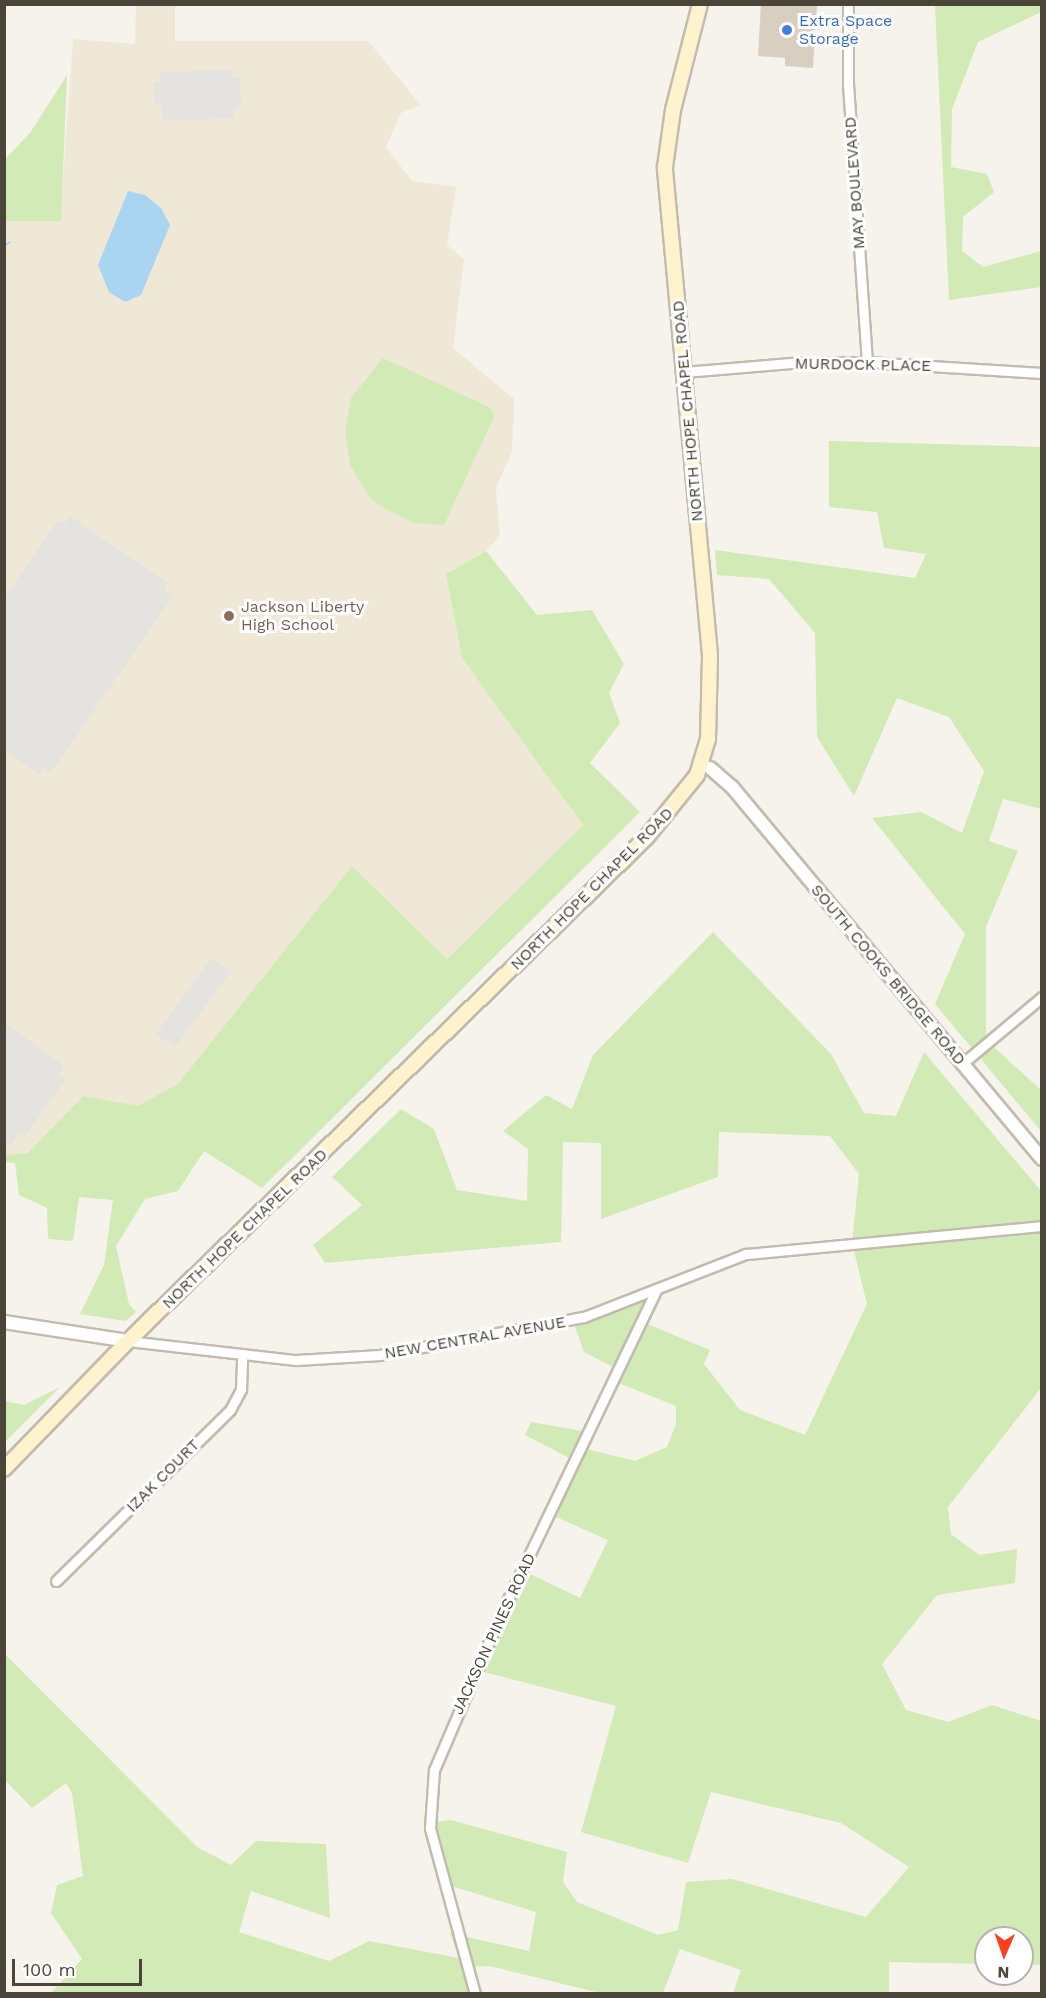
<!DOCTYPE html>
<style>
body{margin:0}
#map{position:relative;width:1046px;height:1998px;overflow:hidden;background:#f6f3ec;font-family:"Work Sans",sans-serif}
div>[style]{position:absolute}
.education>*{inset:0;background:#efe8d6}
.green>*{inset:0;background:#d2eab5}
.parking>*{inset:0;background:#e5e3e0}
.water>*{inset:0;background:#a9d4f2}
.stream>*{height:2px;margin:-1px;padding:0 1px;transform-origin:1px;border-radius:1px;background:#a9d4f2}
.building>*{inset:0;background:#d8cfc1}
.roads{filter:drop-shadow(2px 0 #c2bbae) drop-shadow(-2px 0 #c2bbae) drop-shadow(0 2px #c2bbae) drop-shadow(0 -2px #c2bbae)}
.minor>*{height:9px;margin:-4.5px;padding:0 4.5px;transform-origin:4.5px;border-radius:4.5px;background:#fff}
.tertiary>*{height:12px;margin:-6px;padding:0 6px;transform-origin:6px;border-radius:6px;background:#fff}
.secondary>*{height:14px;margin:-7px;padding:0 7px;transform-origin:7px;border-radius:7px;background:#fff3cd}
.dots>*{width:16px;height:16px;translate:-50% -50%;box-sizing:border-box;border:3px solid #fff;border-radius:50%}
span{translate:-50% -50%;white-space:nowrap;text-align:center;line-height:1.15;-webkit-text-stroke:6px #fff;paint-order:stroke}
.shop-label{font-size:16px;color:#366cbe}
.left{translate:0 -50%;text-align:left}
.street-label{font-size:16px;color:#4b4439}
.education-label{font-size:16px;color:#785e54}
.frame{position:absolute;inset:0;border:6px solid #4b4439;pointer-events:none}
.north{position:absolute;left:974px;top:1926px;width:60px;height:60px;box-sizing:border-box;background:#fff;border:2px solid #b7b4b0;border-radius:50%;rotate:182deg;font-size:16px;font-weight:700;line-height:24px;text-align:center;color:#4b4439}
.north::after{content:'';display:block;margin:auto;width:21px;height:27px;background:#fc3f1d;clip-path:polygon(50% 0,100% 100%,50% 72%,0 100%)}
.scale{position:absolute;left:12px;top:1959px;width:130px;height:27px;box-sizing:border-box;border:3px solid #4b4439;border-top:0;padding-left:8px;font-size:18px;line-height:21px;white-space:nowrap;color:#4b4439;-webkit-text-stroke:4px #fff;paint-order:stroke}
</style>
<div id="map">
<div class="education">
<i style="clip-path:polygon(136px 5px,175px 5px,175px 41px,368px 41px,421px 105px,401px 113px,386px 147px,412px 181px,456px 187px,447px 245px,464px 259px,453px 348px,514px 399px,512px 452px,496px 488px,500px 536px,486px 551px,446px 574px,462px 658px,584px 824px,447px 959px,352px 866px,178px 1084px,138px 1107px,83px 1096px,28px 1153px,5px 1155px,5px 221px,60px 221px,73px 39px,135px 44px)"></i>
</div>
<div class="green">
<i style="clip-path:polygon(935px 5px,1041px 6px,1041px 12px,978px 42px,952px 109px,951px 167px,987px 174px,994px 192px,963px 217px,962px 251px,983px 267px,1041px 251px,1041px 287px,949px 300px)"></i>
<i style="clip-path:polygon(67px 75px,61px 221px,5px 221px,5px 159px,30px 133px)"></i>
<i style="clip-path:polygon(383px 358px,491px 408px,494px 417px,444px 525px,414px 523px,384px 508px,370px 498px,351px 467px,345px 433px,351px 398px)"></i>
<i style="clip-path:polygon(829px 441px,1041px 447px,1041px 809px,1003px 799px,989px 841px,1018px 851px,986px 927px,986px 1040px,1041px 1090px,1041px 1131px,935px 1004px,965px 934px,872px 818px,921px 812px,962px 833px,984px 771px,949px 717px,897px 698px,854px 796px,817px 737px,815px 633px,769px 579px,717px 575px,715px 550px,915px 578px,926px 554px,884px 548px,877px 512px,829px 507px)"></i>
<i style="clip-path:polygon(486px 551px,537px 615px,592px 610px,624px 664px,609px 693px,620px 723px,590px 763px,640px 812px,262px 1188px,204px 1151px,178px 1191px,145px 1199px,116px 1246px,129px 1304px,136px 1312px,126px 1321px,80px 1314px,104px 1265px,113px 1200px,79px 1197px,73px 1241px,48px 1239px,47px 1208px,19px 1195px,15px 1163px,5px 1162px,5px 1155px,28px 1153px,83px 1096px,138px 1106px,178px 1084px,352px 866px,447px 959px,583px 825px,462px 658px,446px 574px)"></i>
<i style="clip-path:polygon(713px 932px,831px 1054px,864px 1113px,896px 1116px,924px 1052px,1041px 1191px,1041px 1388px,948px 1507px,951px 1534px,979px 1555px,1017px 1549px,1015px 1583px,937px 1595px,882px 1664px,906px 1710px,948px 1722px,992px 1705px,1041px 1721px,1041px 1965px,1022px 1965px,1022px 1938px,986px 1938px,986px 1964px,889px 1962px,889px 1993px,733px 1993px,741px 1970px,680px 1949px,663px 1993px,600px 1993px,490px 1966px,467px 1967px,474px 1993px,51px 1993px,82px 1959px,51px 1913px,57px 1885px,83px 1876px,72px 1793px,66px 1783px,32px 1808px,5px 1780px,4px 1653px,197px 1847px,231px 1865px,256px 1841px,326px 1844px,330px 1918px,251px 1891px,239px 1932px,329px 1961px,369px 1941px,459px 1958px,450px 1933px,529px 1951px,536px 1912px,438px 1882px,427px 1823px,451px 1820px,567px 1852px,563px 1882px,577px 1902px,658px 1935px,678px 1930px,686px 1882px,732px 1879px,866px 1917px,909px 1867px,841px 1823px,711px 1792px,688px 1863px,581px 1832px,616px 1706px,472px 1669px,518px 1568px,580px 1598px,608px 1540px,547px 1513px,573px 1460px,525px 1435px,531px 1422px,588px 1432px,582px 1448px,635px 1461px,667px 1447px,676px 1424px,676px 1406px,611px 1380px,617px 1369px,584px 1352px,573px 1321px,652px 1291px,638px 1320px,710px 1350px,704px 1364px,740px 1410px,805px 1435px,867px 1304px,852px 1243px,859px 1174px,830px 1136px,719px 1132px,718px 1177px,601px 1219px,601px 1143px,563px 1142px,561px 1242px,325px 1263px,313px 1245px,362px 1205px,332px 1177px,401px 1109px,434px 1129px,457px 1190px,527px 1201px,528px 1149px,503px 1131px,546px 1095px,572px 1109px,593px 1055px)"></i>
<i style="clip-path:polygon(60px 1387px,5px 1442px,5px 1401px,24px 1405px)"></i>
</div>
<div class="parking">
<i style="clip-path:polygon(232px 69px,232px 77px,240px 77px,241px 108px,234px 109px,234px 118px,163px 121px,161px 103px,154px 103px,154px 82px,161px 81px,160px 73px)"></i>
<i style="clip-path:polygon(70px 516px,168px 583px,164px 589px,173px 596px,51px 773px,43px 768px,39px 774px,5px 750px,5px 597px,58px 520px,64px 524px)"></i>
<i style="clip-path:polygon(211px 958px,231px 971px,176px 1046px,161px 1039px,155px 1035px)"></i>
<i style="clip-path:polygon(4px 1022px,64px 1066px,59px 1074px,66px 1079px,24px 1137px,18px 1133px,12px 1144px,5px 1144px)"></i>
</div>
<div class="water">
<i style="clip-path:polygon(128px 191px,145px 195px,161px 208px,170px 225px,141px 295px,125px 302px,109px 292px,98px 265px)"></i>
</div>
<div class="stream">
<i style="left:4px;top:246px;width:7px;rotate:-34deg"></i>
<i style="left:4px;top:290px;width:1px"></i>
</div>
<div class="building">
<i style="clip-path:polygon(761px 4px,817px 4px,813px 68px,785px 66px,785px 58px,758px 56px)"></i>
</div>
<div class="roads">
<div class="minor">
<i style="left:848px;top:4px;width:80px;rotate:90deg"></i>
<i style="left:848px;top:84px;width:279px;rotate:86.1deg"></i>
<i style="left:684px;top:372px;width:119px;rotate:-4.8deg"></i>
<i style="left:803px;top:362px;width:64px"></i>
<i style="left:867px;top:362px;width:175px;rotate:3.6deg"></i>
<i style="left:963px;top:1063px;width:103px;rotate:-39.9deg"></i>
<i style="left:128px;top:1341px;width:169px;rotate:6.5deg"></i>
<i style="left:296px;top:1360px;width:84px;rotate:-3.4deg"></i>
<i style="left:380px;top:1355px;width:208px;rotate:-10.6deg"></i>
<i style="left:584px;top:1317px;width:174px;rotate:-21.3deg"></i>
<i style="left:746px;top:1254px;width:297px;rotate:-5.4deg"></i>
<i style="left:56px;top:1581px;width:244px;rotate:-44.5deg"></i>
<i style="left:230px;top:1410px;width:24px;rotate:-62deg"></i>
<i style="left:241px;top:1389px;width:33px;rotate:-88deg"></i>
<i style="left:475px;top:1994px;width:172px;rotate:-105.2deg"></i>
<i style="left:430px;top:1828px;width:58px;rotate:-86.1deg"></i>
<i style="left:434px;top:1770px;width:165px;rotate:-66.8deg"></i>
<i style="left:499px;top:1618px;width:363px;rotate:-64.4deg"></i>
</div>
<div class="tertiary">
<i style="left:710px;top:768px;width:29px;rotate:41deg"></i>
<i style="left:732px;top:787px;width:484px;rotate:50.2deg"></i>
<i style="left:4px;top:1322px;width:125px;rotate:8.7deg"></i>
</div>
<div class="secondary">
<i style="left:4px;top:1469px;width:178px;rotate:-45.9deg"></i>
<i style="left:128px;top:1341px;width:722px;rotate:-44.16deg"></i>
<i style="left:646px;top:838px;width:81px;rotate:-51deg"></i>
<i style="left:697px;top:775px;width:38px;rotate:-73deg"></i>
<i style="left:708px;top:739px;width:84px;rotate:-88.6deg"></i>
<i style="left:710px;top:655px;width:490px;rotate:-95.3deg"></i>
<i style="left:665px;top:167px;width:58px;rotate:-82deg"></i>
<i style="left:673px;top:110px;width:109px;rotate:-75.7deg"></i>
</div>
</div>
<div class="dots">
<i style="left:787px;top:30px;background:#3f7fe0"></i>
<i style="left:229px;top:616px;background:#8d6e63"></i>
</div>
<div class="shop-label">
<span class="left" style="left:799px;top:30px">Extra Space<br>Storage</span>
</div>
<div class="street-label">
<span style="left:855px;top:183px;rotate:-94deg">MAY BOULEVARD</span>
<span style="left:863px;top:365px;rotate:1deg">MURDOCK PLACE</span>
<span style="left:688px;top:411px;rotate:-95deg">NORTH HOPE CHAPEL ROAD</span>
<span style="left:592px;top:889px;rotate:-45deg">NORTH HOPE CHAPEL ROAD</span>
<span style="left:888px;top:975px;rotate:50deg">SOUTH COOKS BRIDGE ROAD</span>
<span style="left:245px;top:1229px;rotate:-44deg">NORTH HOPE CHAPEL ROAD</span>
<span style="left:475px;top:1338px;rotate:-10deg">NEW CENTRAL AVENUE</span>
<span style="left:163px;top:1476px;rotate:-45deg">IZAK COURT</span>
<span style="left:494px;top:1634px;rotate:-65deg">JACKSON PINES ROAD</span>
</div>
<div class="education-label">
<span class="left" style="left:241px;top:616px">Jackson Liberty<br>High School</span>
</div>
<div class="frame"></div>
<div class="north">N</div>
<div class="scale">100 m</div>
</div>
